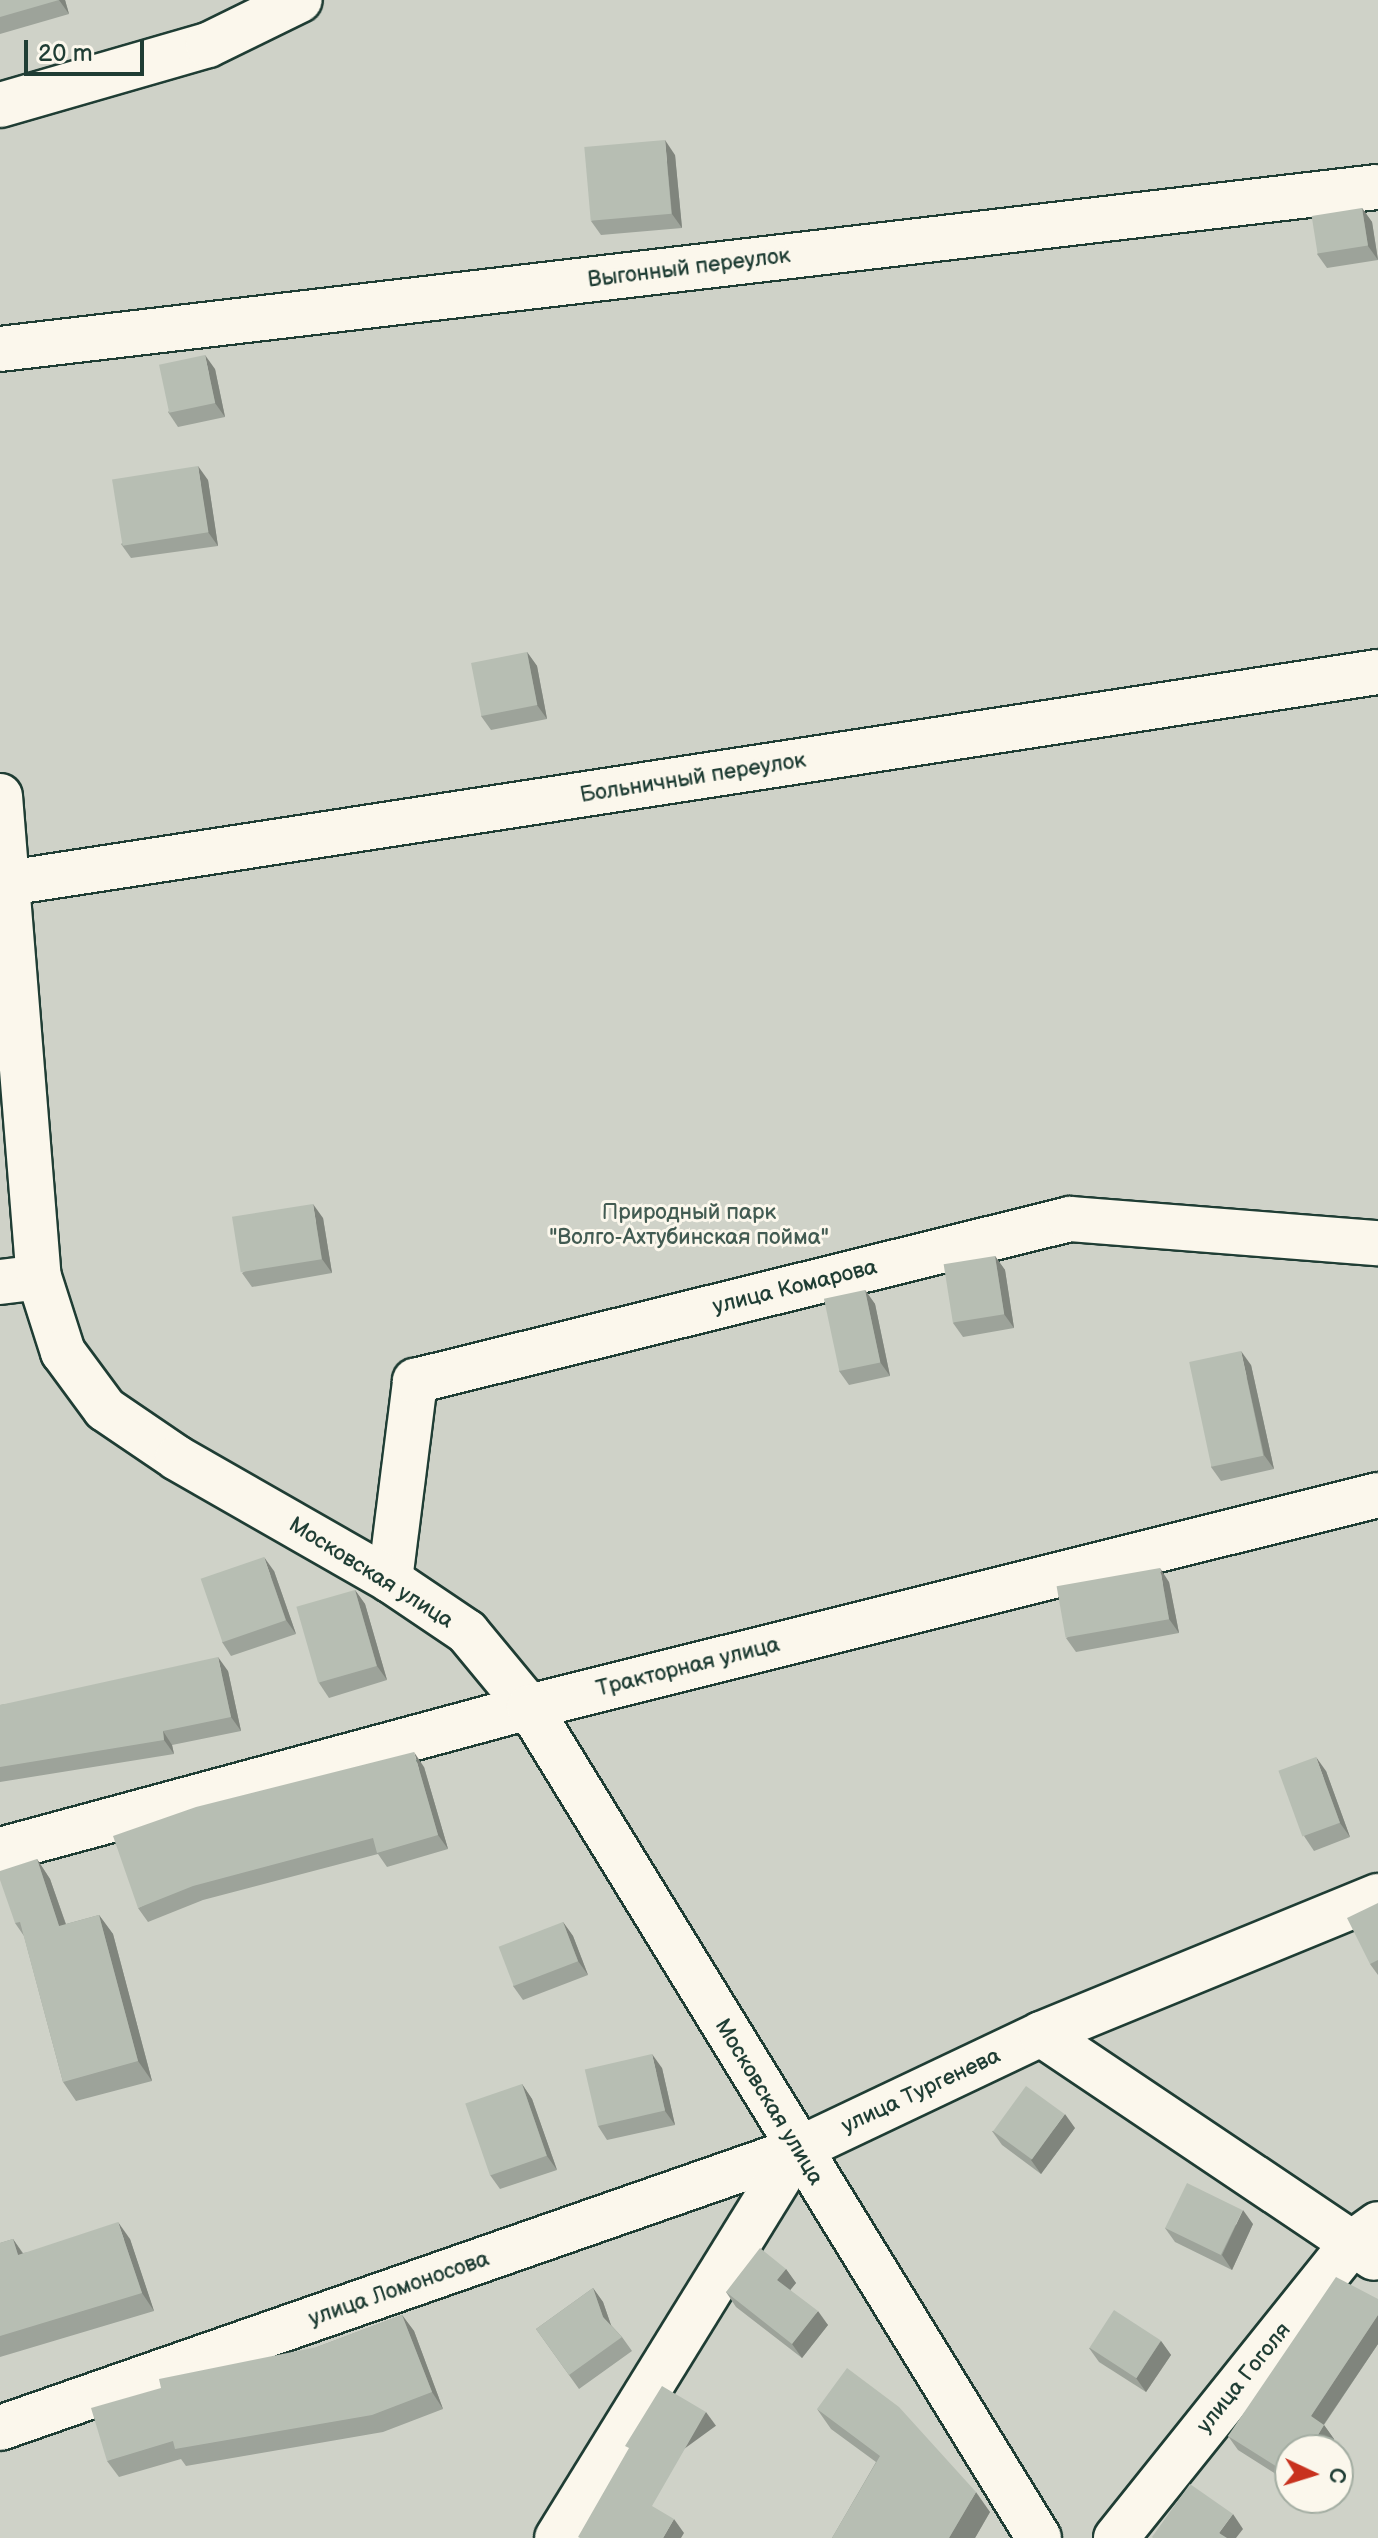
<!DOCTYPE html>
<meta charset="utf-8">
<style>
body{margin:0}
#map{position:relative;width:1378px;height:2538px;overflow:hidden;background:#f2f0e5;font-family:"Balsamiq Sans",sans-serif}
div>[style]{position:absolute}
.green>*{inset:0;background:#cfd2c8}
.roads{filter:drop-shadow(2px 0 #1f3d34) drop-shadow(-2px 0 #1f3d34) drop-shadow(0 2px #1f3d34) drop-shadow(0 -2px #1f3d34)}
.minor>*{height:44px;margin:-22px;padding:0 22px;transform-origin:22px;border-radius:22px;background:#fbf7ec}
.tertiary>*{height:44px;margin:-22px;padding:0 22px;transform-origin:22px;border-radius:22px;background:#fbf7ec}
.wall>*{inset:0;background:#9da39a}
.shaded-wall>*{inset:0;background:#80857d;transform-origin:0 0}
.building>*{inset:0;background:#b7beb3;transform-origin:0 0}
span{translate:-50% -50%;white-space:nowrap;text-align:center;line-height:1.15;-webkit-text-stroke:6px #fbf7ec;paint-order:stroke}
.street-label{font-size:22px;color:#1f3d34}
.park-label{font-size:22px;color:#425b52}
.north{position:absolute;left:1274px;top:2434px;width:80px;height:80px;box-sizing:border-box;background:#fbf7ec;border:2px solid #a3ada2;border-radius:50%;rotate:94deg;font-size:22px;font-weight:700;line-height:32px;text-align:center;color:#1f3d34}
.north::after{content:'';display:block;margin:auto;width:28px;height:36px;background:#c8321e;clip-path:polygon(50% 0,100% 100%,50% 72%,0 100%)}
.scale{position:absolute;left:24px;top:40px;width:120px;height:36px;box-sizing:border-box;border:4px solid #1f3d34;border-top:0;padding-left:10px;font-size:24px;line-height:28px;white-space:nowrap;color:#1f3d34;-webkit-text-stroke:6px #fbf7ec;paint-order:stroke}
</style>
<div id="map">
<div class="green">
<i style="clip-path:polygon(evenodd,0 0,1378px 0,1378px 2538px,0 2538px,0 0,1290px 2450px,1338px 2450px,1338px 2498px,1290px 2498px,1290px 2450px)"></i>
</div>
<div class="roads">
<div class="minor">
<i style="left:0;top:105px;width:216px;rotate:-16.1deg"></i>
<i style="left:208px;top:45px;width:102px;rotate:-26.1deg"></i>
<i style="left:0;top:349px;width:1387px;rotate:-6.71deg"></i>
<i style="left:8px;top:883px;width:1386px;rotate:-8.76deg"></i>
<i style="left:0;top:1282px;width:39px;rotate:-7deg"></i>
<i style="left:390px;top:1580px;width:201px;rotate:-82.8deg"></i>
<i style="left:415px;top:1381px;width:675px;rotate:-13.89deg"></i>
<i style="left:1070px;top:1219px;width:309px;rotate:4.5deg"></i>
<i style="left:0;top:1850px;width:548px;rotate:-15.13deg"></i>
<i style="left:529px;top:1707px;width:875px;rotate:-14.02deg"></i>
<i style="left:1041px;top:2034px;width:401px;rotate:33.9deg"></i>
<i style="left:0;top:2428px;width:844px;rotate:-19.23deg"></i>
<i style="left:797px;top:2150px;width:270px;rotate:-25.4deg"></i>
<i style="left:1041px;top:2034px;width:364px;rotate:-22.3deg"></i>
<i style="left:557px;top:2538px;width:456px;rotate:-58.3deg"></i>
<i style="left:1116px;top:2538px;width:378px;rotate:-51.3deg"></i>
<i style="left:1352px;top:2243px;width:32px;rotate:-36deg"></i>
</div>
<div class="tertiary">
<i style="left:0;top:796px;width:483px;rotate:85.4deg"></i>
<i style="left:39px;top:1277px;width:79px;rotate:72.3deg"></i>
<i style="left:63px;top:1352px;width:71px;rotate:53.6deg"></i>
<i style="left:105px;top:1409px;width:87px;rotate:34.2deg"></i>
<i style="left:177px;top:1458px;width:245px;rotate:29.8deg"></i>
<i style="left:390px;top:1580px;width:93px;rotate:34deg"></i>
<i style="left:467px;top:1632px;width:97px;rotate:50.4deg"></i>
<i style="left:529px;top:1707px;width:975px;rotate:58.46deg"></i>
</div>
</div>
<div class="wall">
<i style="clip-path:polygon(0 0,65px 0,69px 14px,0 34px)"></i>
<i style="clip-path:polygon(675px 155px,682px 228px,601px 235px,591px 221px)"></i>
<i style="clip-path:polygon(1362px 208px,1372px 222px,1378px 260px,1327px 268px,1317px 254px)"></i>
<i style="clip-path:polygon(215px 369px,225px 417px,178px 427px,168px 412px)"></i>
<i style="clip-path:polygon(208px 480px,218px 546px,131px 558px,121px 544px)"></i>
<i style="clip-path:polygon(527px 652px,537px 666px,547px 719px,491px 730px,481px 716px)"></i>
<i style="clip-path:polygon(323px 1218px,332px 1273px,252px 1287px,242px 1273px)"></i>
<i style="clip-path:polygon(995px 1256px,1005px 1270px,1014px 1328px,963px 1337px,953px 1323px)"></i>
<i style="clip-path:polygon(865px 1290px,875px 1304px,890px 1376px,849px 1385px,839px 1371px)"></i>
<i style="clip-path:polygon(1251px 1365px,1274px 1469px,1221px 1481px,1211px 1467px)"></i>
<i style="clip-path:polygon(274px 1571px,296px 1634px,231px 1656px,222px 1642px)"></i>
<i style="clip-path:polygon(1169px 1582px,1179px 1633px,1076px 1652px,1066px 1638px)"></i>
<i style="clip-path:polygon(355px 1590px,365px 1604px,387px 1680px,329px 1698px,319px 1683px)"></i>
<i style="clip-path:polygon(228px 1671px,241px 1731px,172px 1745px,174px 1754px,0 1782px,0 1705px)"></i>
<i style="clip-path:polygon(424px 1767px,448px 1849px,387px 1867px,378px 1854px,203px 1900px,148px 1922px,138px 1908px)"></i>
<i style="clip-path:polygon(1326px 1771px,1350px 1837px,1314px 1851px,1304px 1836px)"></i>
<i style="clip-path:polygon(37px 1859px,50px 1879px,66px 1924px,99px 1915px,113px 1934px,152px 2081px,76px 2101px,63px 2082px,24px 1936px,15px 1923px)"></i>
<i style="clip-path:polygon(1378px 1903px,1378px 1975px,1370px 1964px)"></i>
<i style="clip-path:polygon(563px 1922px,573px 1936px,588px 1975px,523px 2000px,513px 1986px)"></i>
<i style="clip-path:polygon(662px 2068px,675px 2125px,607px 2140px,598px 2126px)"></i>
<i style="clip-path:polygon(522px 2084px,532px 2099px,557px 2170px,500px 2189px,490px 2175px)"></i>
<i style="clip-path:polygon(1075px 2128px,1041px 2174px,1002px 2145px,992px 2131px)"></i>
<i style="clip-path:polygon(1253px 2224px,1232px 2270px,1175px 2242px,1165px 2228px)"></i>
<i style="clip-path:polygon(13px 2239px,23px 2253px,130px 2239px,154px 2311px,0 2357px,0 2243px)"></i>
<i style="clip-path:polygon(786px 2269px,796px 2283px,790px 2290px,828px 2325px,802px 2358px,736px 2307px,726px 2292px)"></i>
<i style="clip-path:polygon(593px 2288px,603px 2302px,611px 2325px,622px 2337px,632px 2351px,579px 2389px,536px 2329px)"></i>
<i style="clip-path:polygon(1378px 2299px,1378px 2344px,1324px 2425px,1334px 2439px,1327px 2450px,1290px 2450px,1290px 2483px,1238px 2450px,1228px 2436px)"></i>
<i style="clip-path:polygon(402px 2315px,414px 2331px,443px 2409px,383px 2432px,186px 2466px,181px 2459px,119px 2477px,107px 2461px,317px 2347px)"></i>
<i style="clip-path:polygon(1161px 2341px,1171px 2355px,1146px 2392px,1099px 2362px,1089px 2348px)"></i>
<i style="clip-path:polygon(817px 2409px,990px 2512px,975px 2538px,832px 2538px,876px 2462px,831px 2429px)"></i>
</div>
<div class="shaded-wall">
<i style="clip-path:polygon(59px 0,65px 0,69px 14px)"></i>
<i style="clip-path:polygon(665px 140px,675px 155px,682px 228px,672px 214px)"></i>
<i style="clip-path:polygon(1362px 208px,1372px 222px,1378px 260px,1368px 246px)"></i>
<i style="clip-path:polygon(205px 355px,215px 369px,225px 417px,215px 403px)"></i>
<i style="clip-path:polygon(198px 466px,208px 480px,218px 546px,208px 532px)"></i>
<i style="clip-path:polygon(527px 652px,537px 666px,547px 719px,537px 705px)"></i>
<i style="clip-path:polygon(313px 1204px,323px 1218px,332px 1273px,322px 1259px)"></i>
<i style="clip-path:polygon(995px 1256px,1005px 1270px,1014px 1328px,1004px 1314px)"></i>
<i style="clip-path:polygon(865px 1290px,875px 1304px,890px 1376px,880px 1362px)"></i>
<i style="clip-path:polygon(1241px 1351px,1251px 1365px,1274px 1469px,1264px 1455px)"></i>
<i style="clip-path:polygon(264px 1557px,274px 1571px,296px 1634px,286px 1620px)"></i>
<i style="clip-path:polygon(1160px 1568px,1169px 1582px,1179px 1633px,1169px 1619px)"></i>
<i style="clip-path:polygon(355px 1590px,365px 1604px,387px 1680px,377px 1666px)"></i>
<i style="clip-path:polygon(218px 1657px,228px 1671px,241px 1731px,231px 1717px)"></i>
<i style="clip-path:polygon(163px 1731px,172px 1745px,174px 1754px,164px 1740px)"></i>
<i style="clip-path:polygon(414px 1752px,424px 1767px,448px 1849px,438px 1835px)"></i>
<i style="clip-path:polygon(1316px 1757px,1326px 1771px,1350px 1837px,1340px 1823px)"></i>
<i style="clip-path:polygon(37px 1859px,50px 1879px,73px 1945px,59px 1926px)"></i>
<i style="clip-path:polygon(99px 1915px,113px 1934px,152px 2081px,138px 2061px)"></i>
<i style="clip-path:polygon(563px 1922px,573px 1936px,588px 1975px,578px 1961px)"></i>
<i style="clip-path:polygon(652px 2054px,662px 2068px,675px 2125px,665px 2111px)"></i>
<i style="clip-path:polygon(522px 2084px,532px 2099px,557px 2170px,547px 2156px)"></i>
<i style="clip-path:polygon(1065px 2114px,1075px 2128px,1041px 2174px,1031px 2160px)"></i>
<i style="clip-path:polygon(1243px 2210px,1253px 2224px,1232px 2270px,1222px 2255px)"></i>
<i style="clip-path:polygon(118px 2222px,130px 2239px,154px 2311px,142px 2293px)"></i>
<i style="clip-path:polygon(13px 2239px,25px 2257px,18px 2255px)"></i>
<i style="clip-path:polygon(786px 2269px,796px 2283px,787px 2294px,777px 2280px)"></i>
<i style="clip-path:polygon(593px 2288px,603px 2302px,613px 2331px,603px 2317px)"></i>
<i style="clip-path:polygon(818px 2311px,828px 2325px,802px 2358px,792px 2344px)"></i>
<i style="clip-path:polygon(402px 2315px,414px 2331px,443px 2409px,432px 2392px)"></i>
<i style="clip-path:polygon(1378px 2315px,1378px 2344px,1320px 2430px,1311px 2416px)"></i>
<i style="clip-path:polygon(1161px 2341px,1171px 2355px,1146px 2392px,1136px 2378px)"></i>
<i style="left:706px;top:2412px;width:17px;height:108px;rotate:54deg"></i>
<i style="clip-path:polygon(1324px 2425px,1334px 2439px,1327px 2450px,1309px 2450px)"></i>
<i style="clip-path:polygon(976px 2492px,990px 2512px,975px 2538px,949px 2538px)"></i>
<i style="clip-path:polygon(1233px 2514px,1243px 2529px,1236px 2538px,1223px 2538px,1219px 2533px)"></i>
<i style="clip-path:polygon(674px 2519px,684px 2533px,681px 2538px,663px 2538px)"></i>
</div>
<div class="building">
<i style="clip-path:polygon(0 0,59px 0,0 17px)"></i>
<i style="left:665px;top:140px;width:74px;height:81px;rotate:85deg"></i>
<i style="left:1362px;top:208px;width:38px;height:51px;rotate:81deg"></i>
<i style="left:205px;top:355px;width:49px;height:47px;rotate:78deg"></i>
<i style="left:198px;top:466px;width:67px;height:87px;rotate:81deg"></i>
<i style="left:527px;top:652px;width:54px;height:57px;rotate:79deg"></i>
<i style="left:313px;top:1204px;width:56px;height:82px;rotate:81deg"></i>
<i style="left:995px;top:1256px;width:59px;height:52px;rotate:81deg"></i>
<i style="left:865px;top:1290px;width:74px;height:42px;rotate:78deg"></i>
<i style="left:1241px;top:1351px;width:107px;height:53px;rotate:78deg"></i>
<i style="left:264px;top:1557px;width:67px;height:67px;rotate:71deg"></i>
<i style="left:1160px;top:1568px;width:52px;height:105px;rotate:80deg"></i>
<i style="left:355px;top:1590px;width:79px;height:61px;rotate:74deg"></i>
<i style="clip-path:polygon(218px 1657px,231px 1717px,163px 1731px,164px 1740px,0 1767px,0 1705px)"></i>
<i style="clip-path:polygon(414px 1752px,438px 1835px,377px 1853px,373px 1838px,193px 1886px,138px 1908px,113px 1836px,196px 1807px)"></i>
<i style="left:1316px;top:1757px;width:70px;height:40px;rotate:70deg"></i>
<i style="clip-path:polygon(37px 1859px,59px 1926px,99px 1915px,138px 2061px,63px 2082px,20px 1922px,15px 1923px,0 1880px,0 1871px)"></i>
<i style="clip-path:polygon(1378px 1903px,1378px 1960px,1370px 1964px,1347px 1918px)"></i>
<i style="left:563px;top:1922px;width:42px;height:69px;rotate:69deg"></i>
<i style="left:652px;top:2054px;width:58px;height:69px;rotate:77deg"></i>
<i style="left:522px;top:2084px;width:76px;height:60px;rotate:71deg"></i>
<i style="left:1026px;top:2086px;width:48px;height:56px;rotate:36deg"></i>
<i style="left:1187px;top:2183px;width:62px;height:50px;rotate:26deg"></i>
<i style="clip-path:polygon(118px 2222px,142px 2293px,0 2336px,0 2243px,13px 2239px,18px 2255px)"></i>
<i style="clip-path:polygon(760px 2248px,786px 2269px,777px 2280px,818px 2311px,792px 2344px,726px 2292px)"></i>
<i style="clip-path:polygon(1336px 2277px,1378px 2299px,1378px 2315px,1311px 2416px,1324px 2425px,1309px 2450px,1290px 2450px,1290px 2475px,1228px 2436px)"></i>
<i style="clip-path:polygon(593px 2288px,603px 2317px,622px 2337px,569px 2375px,536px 2329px)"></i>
<i style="left:1114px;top:2310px;width:56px;height:45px;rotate:33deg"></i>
<i style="clip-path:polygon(402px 2315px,432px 2392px,372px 2415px,175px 2449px,173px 2441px,107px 2461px,91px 2408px,161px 2388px,159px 2379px,317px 2347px)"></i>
<i style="clip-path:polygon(847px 2368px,899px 2407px,976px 2492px,949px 2538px,832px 2538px,880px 2456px,817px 2409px)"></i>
<i style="clip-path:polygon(662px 2386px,706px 2412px,652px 2506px,674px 2519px,663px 2538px,580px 2538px,578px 2537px,629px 2448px,625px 2446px)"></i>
<i style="clip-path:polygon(1190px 2484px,1233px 2514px,1219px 2533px,1227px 2538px,1153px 2538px,1152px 2537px)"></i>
</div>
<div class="street-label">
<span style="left:689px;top:268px;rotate:-7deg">Выгонный переулок</span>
<span style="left:693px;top:778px;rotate:-9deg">Больничный переулок</span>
<span style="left:795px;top:1287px;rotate:-14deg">улица Комарова</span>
<span style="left:371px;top:1573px;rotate:32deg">Московская улица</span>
<span style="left:688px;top:1667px;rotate:-14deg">Тракторная улица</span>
<span style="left:921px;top:2091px;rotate:-25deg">улица Тургенева</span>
<span style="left:769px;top:2102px;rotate:59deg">Московская улица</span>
<span style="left:399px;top:2289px;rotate:-19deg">улица Ломоносова</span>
<span style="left:1244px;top:2378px;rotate:-51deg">улица Гоголя</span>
</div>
<div class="park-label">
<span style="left:689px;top:1225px">Природный парк<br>"Волго-Ахтубинская пойма"</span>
</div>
<div class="north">С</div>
<div class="scale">20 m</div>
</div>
